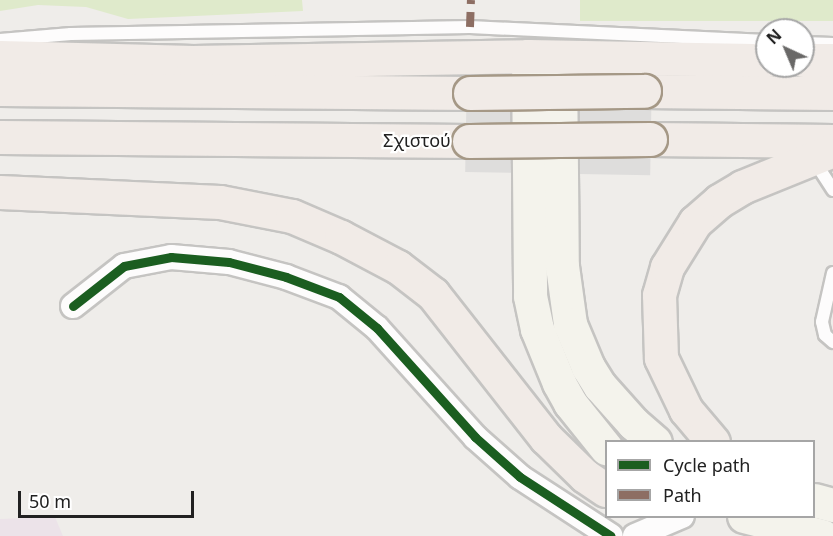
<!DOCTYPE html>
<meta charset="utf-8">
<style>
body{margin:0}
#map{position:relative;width:833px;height:536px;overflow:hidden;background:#efedea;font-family:"Noto Sans",sans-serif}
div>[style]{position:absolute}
.industrial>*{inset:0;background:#ece3e9}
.grass>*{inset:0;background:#dfeacb;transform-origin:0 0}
.pier>*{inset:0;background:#dedddc;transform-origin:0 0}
.roads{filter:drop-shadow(2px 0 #c5c4c2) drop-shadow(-2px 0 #c5c4c2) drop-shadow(0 2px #c5c4c2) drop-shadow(0 -2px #c5c4c2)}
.service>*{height:12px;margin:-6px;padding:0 6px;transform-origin:6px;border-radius:6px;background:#fdfcfc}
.minor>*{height:24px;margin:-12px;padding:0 12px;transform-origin:12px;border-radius:12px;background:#fdfcfc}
.secondary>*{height:33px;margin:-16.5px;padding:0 16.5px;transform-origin:16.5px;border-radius:16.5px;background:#f4f3ec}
.primary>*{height:33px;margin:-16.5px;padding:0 16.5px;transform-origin:16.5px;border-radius:16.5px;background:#f1ebe7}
.bridges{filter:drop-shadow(2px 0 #a59886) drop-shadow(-2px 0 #a59886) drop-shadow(0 2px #a59886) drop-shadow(0 -2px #a59886)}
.primary-bridge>*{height:33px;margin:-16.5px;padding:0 16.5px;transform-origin:16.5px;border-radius:16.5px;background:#f1ebe7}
.quiet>*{height:8px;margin-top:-4px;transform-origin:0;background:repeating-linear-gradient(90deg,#8d6e63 0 15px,transparent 0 23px)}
.cycleway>*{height:9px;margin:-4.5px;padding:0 4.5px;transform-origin:4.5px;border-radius:4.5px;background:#1b5e20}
span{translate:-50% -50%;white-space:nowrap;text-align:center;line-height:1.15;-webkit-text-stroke:4.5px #fff;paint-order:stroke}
.street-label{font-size:18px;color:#212121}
.legend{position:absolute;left:605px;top:440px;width:210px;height:78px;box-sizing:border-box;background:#fff;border:2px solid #a6a6a6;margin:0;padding:8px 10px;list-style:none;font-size:18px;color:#212121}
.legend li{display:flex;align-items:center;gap:12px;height:30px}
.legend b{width:30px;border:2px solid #a6a6a6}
.north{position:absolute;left:755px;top:18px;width:60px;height:60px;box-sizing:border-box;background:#fff;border:2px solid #a6a6a6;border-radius:50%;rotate:316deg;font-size:16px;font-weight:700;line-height:24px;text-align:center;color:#212121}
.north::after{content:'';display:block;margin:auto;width:21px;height:27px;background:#696867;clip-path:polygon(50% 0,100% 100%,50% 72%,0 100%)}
.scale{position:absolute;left:18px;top:491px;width:176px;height:27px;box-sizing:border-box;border:3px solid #212121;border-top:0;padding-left:8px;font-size:18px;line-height:21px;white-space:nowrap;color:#212121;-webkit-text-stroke:4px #fff;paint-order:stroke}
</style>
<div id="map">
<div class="industrial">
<i style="clip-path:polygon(55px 517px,63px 536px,0 536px,0 519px)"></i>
</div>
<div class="grass">
<i style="clip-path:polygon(0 0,302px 0,303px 11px,128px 19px,86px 7px,38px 5px,0 11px)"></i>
<i style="left:580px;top:0;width:253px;height:21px"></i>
</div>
<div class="pier">
<i style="left:467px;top:69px;width:185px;height:103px;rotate:1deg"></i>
</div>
<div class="roads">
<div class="service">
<i style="left:0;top:40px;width:71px;rotate:-4.8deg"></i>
<i style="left:71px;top:34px;width:399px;rotate:-1deg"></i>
<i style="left:470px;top:27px;width:297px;rotate:2.7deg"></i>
<i style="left:803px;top:43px;width:30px;rotate:2deg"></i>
<i style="left:813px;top:159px;width:37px;rotate:57deg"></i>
<i style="left:833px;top:273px;width:50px;rotate:102.7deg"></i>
<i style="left:822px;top:322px;width:13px;rotate:77deg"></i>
<i style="left:825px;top:335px;width:11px;rotate:41deg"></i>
</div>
<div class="minor">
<i style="left:73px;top:306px;width:65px;rotate:-38.1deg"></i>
<i style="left:124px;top:266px;width:48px;rotate:-10.8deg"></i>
<i style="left:171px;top:257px;width:58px;rotate:4.9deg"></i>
<i style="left:229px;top:262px;width:59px;rotate:14.7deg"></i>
<i style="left:286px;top:277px;width:57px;rotate:20.7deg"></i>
<i style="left:339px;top:297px;width:49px;rotate:39.2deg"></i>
<i style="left:377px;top:328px;width:147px;rotate:48deg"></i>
<i style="left:475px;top:437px;width:60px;rotate:41.6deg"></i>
<i style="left:520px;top:477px;width:108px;rotate:33deg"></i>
<i style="left:635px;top:536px;width:51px;rotate:-23.1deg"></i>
</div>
<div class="secondary">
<i style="left:528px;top:56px;width:240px;rotate:89.5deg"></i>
<i style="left:530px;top:296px;width:34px;rotate:78deg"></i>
<i style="left:537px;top:329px;width:58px;rotate:67.8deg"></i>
<i style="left:559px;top:383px;width:23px;rotate:61deg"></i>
<i style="left:570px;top:403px;width:58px;rotate:51.3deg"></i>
<i style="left:560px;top:57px;width:209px;rotate:89.5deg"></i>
<i style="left:562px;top:266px;width:59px;rotate:82.1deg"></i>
<i style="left:570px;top:324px;width:47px;rotate:67.3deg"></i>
<i style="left:588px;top:367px;width:22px;rotate:58deg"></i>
<i style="left:600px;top:386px;width:50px;rotate:48.3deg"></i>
<i style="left:633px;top:423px;width:29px;rotate:41deg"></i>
<i style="left:814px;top:500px;width:20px;rotate:15deg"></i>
<i style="left:744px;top:516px;width:81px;rotate:14.4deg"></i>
</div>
<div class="primary">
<i style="left:0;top:57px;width:193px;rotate:1.5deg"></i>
<i style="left:193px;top:62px;width:335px;rotate:-1deg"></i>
<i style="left:528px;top:56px;width:239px;rotate:1deg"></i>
<i style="left:803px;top:60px;width:30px"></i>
<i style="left:0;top:89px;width:470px;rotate:0.5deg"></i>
<i style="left:644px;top:91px;width:189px;rotate:0.6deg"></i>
<i style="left:0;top:137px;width:469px;rotate:0.5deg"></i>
<i style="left:650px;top:139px;width:183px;rotate:0.6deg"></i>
<i style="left:0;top:192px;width:220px;rotate:2.6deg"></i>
<i style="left:220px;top:202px;width:73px;rotate:11deg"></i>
<i style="left:292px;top:216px;width:53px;rotate:23.2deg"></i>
<i style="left:341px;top:237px;width:64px;rotate:27.8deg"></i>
<i style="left:398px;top:267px;width:44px;rotate:37.6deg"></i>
<i style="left:433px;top:294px;width:183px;rotate:51.9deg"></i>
<i style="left:546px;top:438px;width:54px;rotate:44.3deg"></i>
<i style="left:585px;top:476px;width:25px;rotate:34deg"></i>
<i style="left:713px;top:442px;width:42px;rotate:-130.2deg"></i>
<i style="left:686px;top:410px;width:58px;rotate:-115.7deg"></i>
<i style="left:661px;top:358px;width:63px;rotate:-91.8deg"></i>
<i style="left:659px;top:295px;width:29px;rotate:-74deg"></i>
<i style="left:667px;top:267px;width:53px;rotate:-58.1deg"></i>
<i style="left:695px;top:222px;width:32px;rotate:-41deg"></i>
<i style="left:719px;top:201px;width:27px;rotate:-31deg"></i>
<i style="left:742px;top:187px;width:98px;rotate:-22.1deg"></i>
</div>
</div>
<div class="bridges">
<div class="primary-bridge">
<i style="left:470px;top:93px;width:174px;rotate:-0.7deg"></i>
<i style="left:469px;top:141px;width:181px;rotate:-0.6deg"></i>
</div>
</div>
<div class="quiet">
<i style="left:470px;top:27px;width:27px;rotate:-88deg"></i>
</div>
<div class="cycleway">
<i style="left:73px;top:306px;width:65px;rotate:-38.1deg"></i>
<i style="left:124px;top:266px;width:48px;rotate:-10.8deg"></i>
<i style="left:171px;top:257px;width:58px;rotate:4.9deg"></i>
<i style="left:229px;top:262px;width:59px;rotate:14.7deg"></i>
<i style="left:286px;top:277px;width:57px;rotate:20.7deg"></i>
<i style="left:339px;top:297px;width:49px;rotate:39.2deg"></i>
<i style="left:377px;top:328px;width:147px;rotate:48deg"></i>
<i style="left:475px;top:437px;width:60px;rotate:41.6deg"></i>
<i style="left:520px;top:477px;width:108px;rotate:33deg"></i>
</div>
<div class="street-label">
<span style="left:417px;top:140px">Σχιστού</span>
</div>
<ul class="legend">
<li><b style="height:8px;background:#1b5e20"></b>Cycle path</li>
<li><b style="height:8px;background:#8d6e63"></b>Path</li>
</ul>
<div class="north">N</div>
<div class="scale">50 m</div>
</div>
